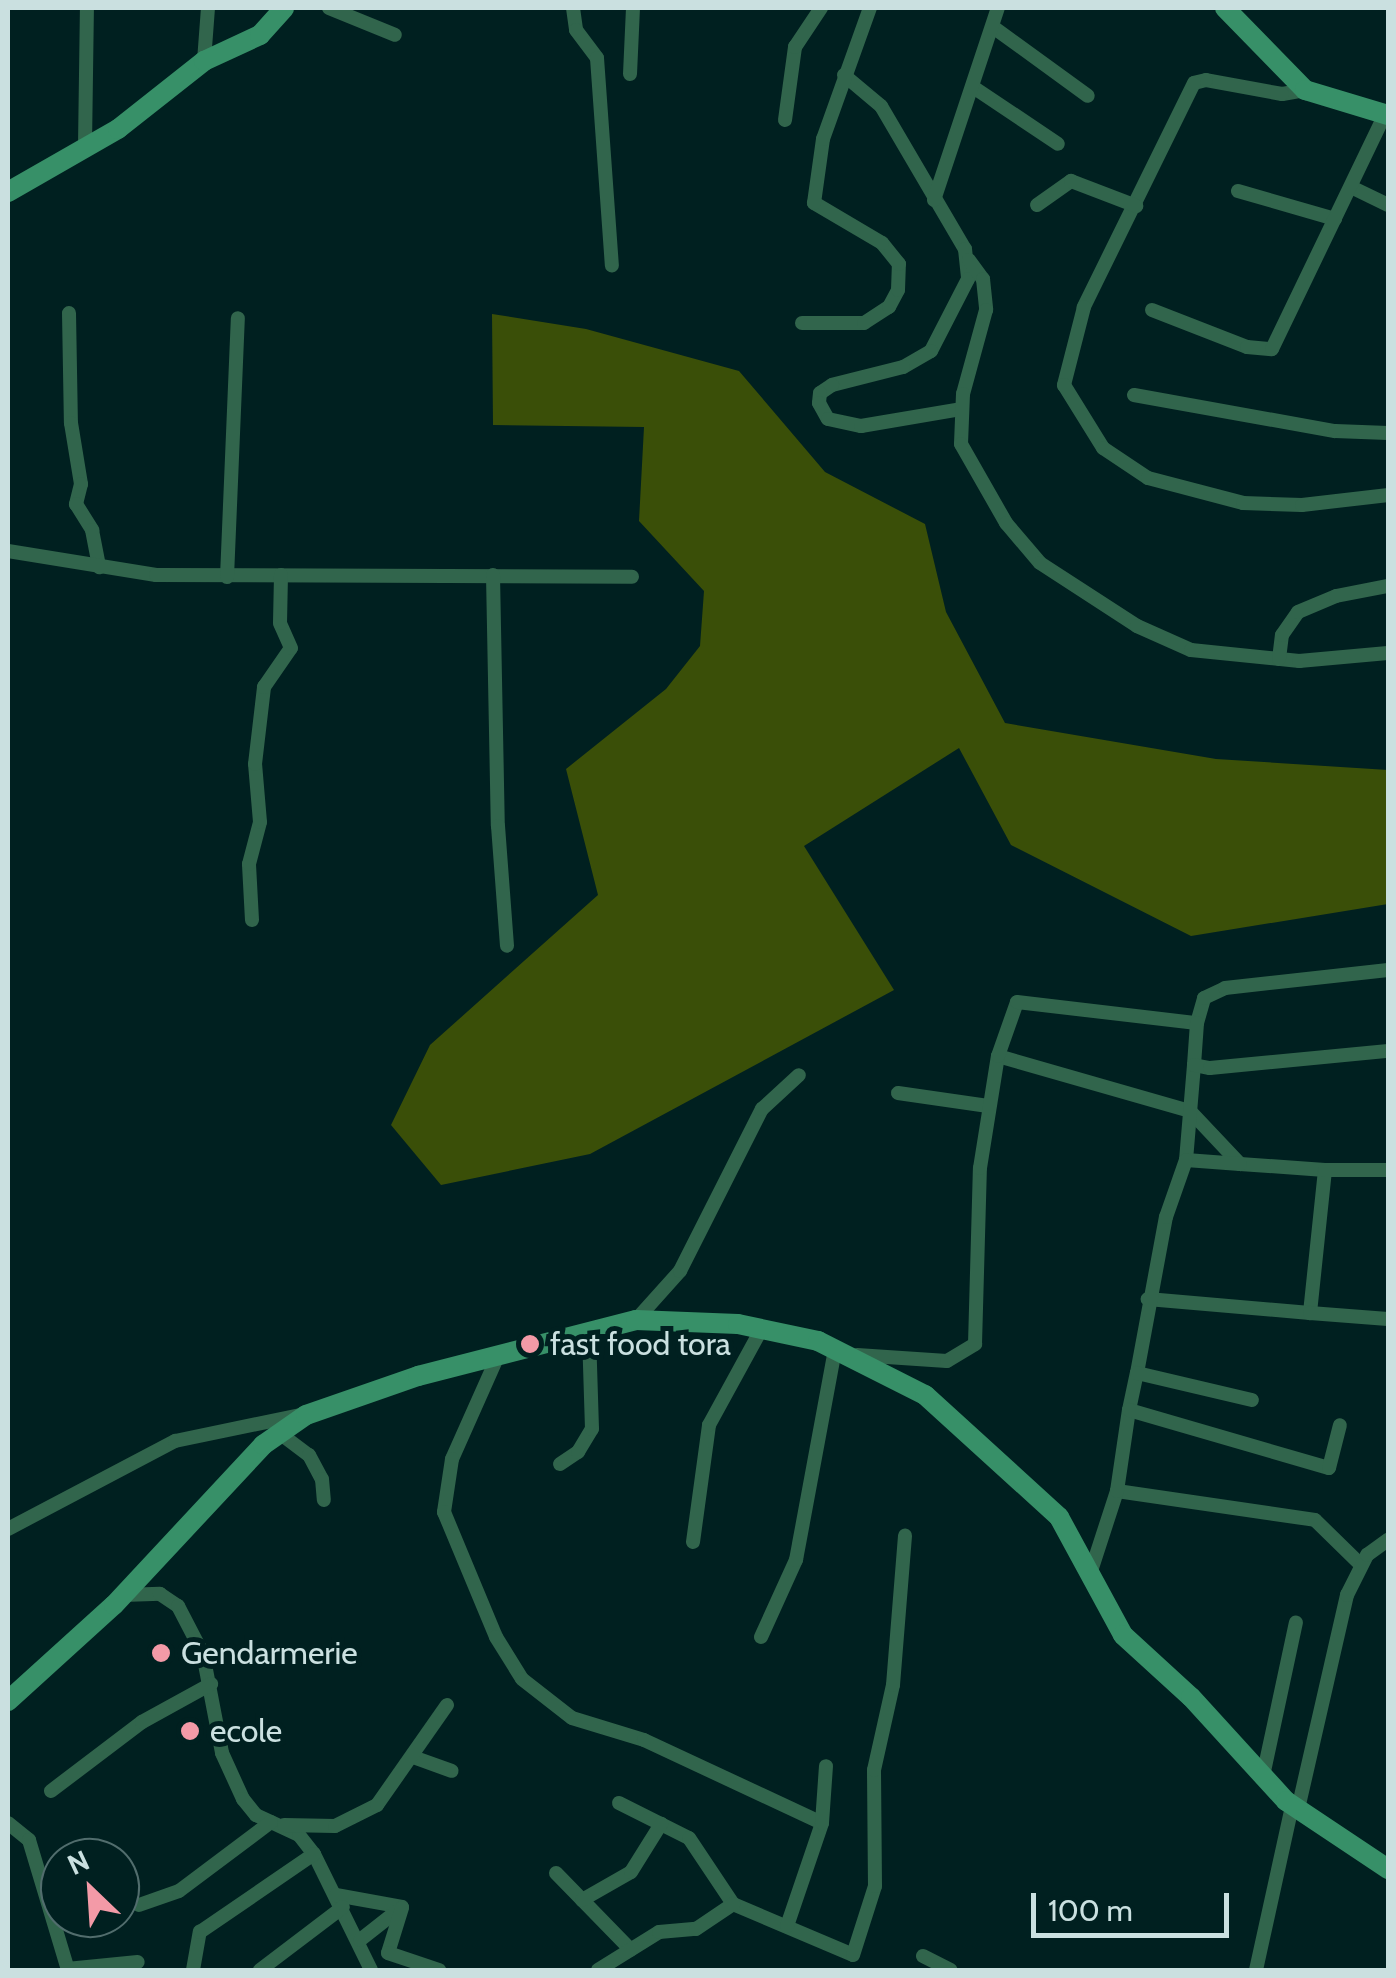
<!DOCTYPE html>
<style>
body{margin:0}
#map{position:relative;width:1396px;height:1978px;overflow:hidden;background:#002020;font-family:Cabin,sans-serif}
div>[style]{position:absolute}
.forest>*{inset:0;background:#3a4f08}
.street>*{height:14px;margin:-7px;padding:0 7px;transform-origin:7px;border-radius:7px;background:#31654c}
.secondary>*{height:20px;margin:-10px;padding:0 10px;transform-origin:10px;border-radius:10px;background:#379068}
.dots>*{width:28px;height:28px;translate:-50% -50%;box-sizing:border-box;border:5px solid #002020;border-radius:50%}
span{translate:-50% -50%;white-space:nowrap;text-align:center;line-height:1.15;-webkit-text-stroke:10px #002020;paint-order:stroke}
.poi-label{font-size:32px;color:#cae0e0}
.left{translate:0 -50%;text-align:left}
.frame{position:absolute;inset:0;border:10px solid #cae0e0;pointer-events:none}
.north{position:absolute;left:40px;top:1838px;width:100px;height:100px;box-sizing:border-box;background:#002020;border:2px solid #516d6d;border-radius:50%;rotate:335deg;font-size:28px;font-weight:700;line-height:40px;text-align:center;color:#cae0e0}
.north::after{content:'';display:block;margin:auto;width:35px;height:45px;background:#f39aa7;clip-path:polygon(50% 0,100% 100%,50% 72%,0 100%)}
.scale{position:absolute;left:1031px;top:1893px;width:198px;height:45px;box-sizing:border-box;border:5px solid #cae0e0;border-top:0;padding-left:12px;font-size:30px;line-height:35px;white-space:nowrap;color:#cae0e0;-webkit-text-stroke:8px #002020;paint-order:stroke}
</style>
<div id="map">
<div class="forest">
<i style="clip-path:polygon(492px 314px,586px 329px,739px 371px,825px 472px,925px 524px,946px 612px,1005px 723px,1216px 759px,1388px 770px,1388px 904px,1191px 936px,1011px 845px,959px 748px,804px 846px,894px 990px,590px 1154px,441px 1185px,391px 1125px,430px 1045px,598px 895px,566px 769px,666px 689px,700px 646px,704px 591px,639px 521px,644px 427px,493px 425px)"></i>
</div>
<div class="street">
<i style="left:329px;top:8px;width:71px;rotate:22.2deg"></i>
<i style="left:573px;top:8px;width:22px;rotate:82deg"></i>
<i style="left:576px;top:30px;width:35px;rotate:53deg"></i>
<i style="left:597px;top:58px;width:208px;rotate:85.9deg"></i>
<i style="left:993px;top:27px;width:117px;rotate:36deg"></i>
<i style="left:204px;top:61px;width:53px;rotate:-85.7deg"></i>
<i style="left:630px;top:74px;width:66px;rotate:-87.4deg"></i>
<i style="left:844px;top:75px;width:48px;rotate:40deg"></i>
<i style="left:881px;top:106px;width:166px;rotate:59.6deg"></i>
<i style="left:965px;top:249px;width:30px;rotate:84deg"></i>
<i style="left:968px;top:279px;width:81px;rotate:117.2deg"></i>
<i style="left:931px;top:351px;width:32px;rotate:150deg"></i>
<i style="left:903px;top:367px;width:73px;rotate:165.8deg"></i>
<i style="left:832px;top:385px;width:14px;rotate:146deg"></i>
<i style="left:820px;top:393px;width:10px;rotate:96deg"></i>
<i style="left:819px;top:403px;width:18px;rotate:61deg"></i>
<i style="left:828px;top:419px;width:34px;rotate:12deg"></i>
<i style="left:861px;top:426px;width:101px;rotate:-9.6deg"></i>
<i style="left:973px;top:87px;width:102px;rotate:33.8deg"></i>
<i style="left:1305px;top:90px;width:23px;rotate:170deg"></i>
<i style="left:1282px;top:94px;width:77px;rotate:-169.6deg"></i>
<i style="left:1206px;top:80px;width:12px;rotate:166deg"></i>
<i style="left:1194px;top:83px;width:250px;rotate:116.2deg"></i>
<i style="left:1084px;top:307px;width:81px;rotate:104.4deg"></i>
<i style="left:1064px;top:385px;width:74px;rotate:58.2deg"></i>
<i style="left:1103px;top:448px;width:54px;rotate:33.7deg"></i>
<i style="left:1148px;top:478px;width:98px;rotate:14.7deg"></i>
<i style="left:1243px;top:503px;width:59px;rotate:1.9deg"></i>
<i style="left:1302px;top:505px;width:87px;rotate:-6.6deg"></i>
<i style="left:785px;top:120px;width:74px;rotate:-82.2deg"></i>
<i style="left:795px;top:47px;width:47px;rotate:-56.3deg"></i>
<i style="left:85px;top:146px;width:138px;rotate:-89.2deg"></i>
<i style="left:1351px;top:187px;width:41px;rotate:25.9deg"></i>
<i style="left:1238px;top:191px;width:101px;rotate:16.1deg"></i>
<i style="left:934px;top:200px;width:202px;rotate:-71.6deg"></i>
<i style="left:1037px;top:205px;width:42px;rotate:-35.2deg"></i>
<i style="left:1071px;top:181px;width:70px;rotate:21deg"></i>
<i style="left:969px;top:260px;width:24px;rotate:54deg"></i>
<i style="left:983px;top:279px;width:31px;rotate:84deg"></i>
<i style="left:986px;top:310px;width:87px;rotate:105.3deg"></i>
<i style="left:963px;top:394px;width:50px;rotate:92.3deg"></i>
<i style="left:961px;top:444px;width:91px;rotate:60.3deg"></i>
<i style="left:1006px;top:523px;width:52px;rotate:49.6deg"></i>
<i style="left:1040px;top:563px;width:116px;rotate:33deg"></i>
<i style="left:1137px;top:626px;width:59px;rotate:24deg"></i>
<i style="left:1191px;top:650px;width:109px;rotate:5.8deg"></i>
<i style="left:1299px;top:661px;width:89px;rotate:-5.1deg"></i>
<i style="left:1152px;top:310px;width:102px;rotate:21.3deg"></i>
<i style="left:1247px;top:347px;width:25px;rotate:5deg"></i>
<i style="left:1272px;top:349px;width:261px;rotate:-64.3deg"></i>
<i style="left:69px;top:313px;width:110px;rotate:89deg"></i>
<i style="left:71px;top:423px;width:62px;rotate:80.7deg"></i>
<i style="left:81px;top:484px;width:21px;rotate:104deg"></i>
<i style="left:76px;top:504px;width:31px;rotate:58deg"></i>
<i style="left:92px;top:530px;width:38px;rotate:79deg"></i>
<i style="left:802px;top:323px;width:62px"></i>
<i style="left:864px;top:323px;width:30px;rotate:-33deg"></i>
<i style="left:889px;top:307px;width:19px;rotate:-62deg"></i>
<i style="left:898px;top:290px;width:26px;rotate:-88deg"></i>
<i style="left:899px;top:264px;width:27px;rotate:-129deg"></i>
<i style="left:882px;top:243px;width:79px;rotate:-149.5deg"></i>
<i style="left:814px;top:203px;width:65px;rotate:-82deg"></i>
<i style="left:823px;top:139px;width:139px;rotate:-70.3deg"></i>
<i style="left:1134px;top:395px;width:204px;rotate:10.2deg"></i>
<i style="left:1335px;top:431px;width:53px;rotate:2.2deg"></i>
<i style="left:8px;top:551px;width:150px;rotate:9.2deg"></i>
<i style="left:156px;top:575px;width:476px;rotate:0.2deg"></i>
<i style="left:493px;top:575px;width:251px;rotate:88.9deg"></i>
<i style="left:498px;top:826px;width:120px;rotate:85.7deg"></i>
<i style="left:227px;top:577px;width:259px;rotate:-87.6deg"></i>
<i style="left:1279px;top:659px;width:24px;rotate:-83deg"></i>
<i style="left:1282px;top:635px;width:28px;rotate:-55deg"></i>
<i style="left:1298px;top:612px;width:41px;rotate:-22.8deg"></i>
<i style="left:1336px;top:596px;width:53px;rotate:-10.9deg"></i>
<i style="left:252px;top:920px;width:56px;rotate:-93.1deg"></i>
<i style="left:249px;top:864px;width:43px;rotate:-75.3deg"></i>
<i style="left:260px;top:822px;width:58px;rotate:-94.9deg"></i>
<i style="left:255px;top:764px;width:78px;rotate:-83.3deg"></i>
<i style="left:264px;top:687px;width:47px;rotate:-55.3deg"></i>
<i style="left:291px;top:648px;width:27px;rotate:-114deg"></i>
<i style="left:280px;top:623px;width:48px;rotate:-88.8deg"></i>
<i style="left:1197px;top:1023px;width:26px;rotate:-74deg"></i>
<i style="left:1204px;top:998px;width:23px;rotate:-25deg"></i>
<i style="left:1225px;top:988px;width:164px;rotate:-6.3deg"></i>
<i style="left:998px;top:1056px;width:200px;rotate:16deg"></i>
<i style="left:1190px;top:1111px;width:73px;rotate:46.7deg"></i>
<i style="left:1240px;top:1164px;width:85px;rotate:4deg"></i>
<i style="left:1325px;top:1170px;width:144px;rotate:96deg"></i>
<i style="left:1310px;top:1313px;width:163px;rotate:-175.1deg"></i>
<i style="left:1194px;top:1065px;width:95px;rotate:94.8deg"></i>
<i style="left:1186px;top:1160px;width:54px;rotate:4.2deg"></i>
<i style="left:898px;top:1093px;width:91px;rotate:8.2deg"></i>
<i style="left:1325px;top:1170px;width:63px"></i>
<i style="left:1310px;top:1313px;width:78px;rotate:4.4deg"></i>
<i style="left:636px;top:1320px;width:66px;rotate:-48.1deg"></i>
<i style="left:680px;top:1271px;width:182px;rotate:-63.2deg"></i>
<i style="left:762px;top:1109px;width:50px;rotate:-42.6deg"></i>
<i style="left:857px;top:1355px;width:90px;rotate:3.8deg"></i>
<i style="left:947px;top:1361px;width:33px;rotate:-31deg"></i>
<i style="left:975px;top:1344px;width:176px;rotate:-88.4deg"></i>
<i style="left:980px;top:1168px;width:113px;rotate:-80.9deg"></i>
<i style="left:998px;top:1056px;width:57px;rotate:-70.6deg"></i>
<i style="left:1017px;top:1002px;width:181px;rotate:6.7deg"></i>
<i style="left:1197px;top:1023px;width:42px;rotate:94.1deg"></i>
<i style="left:1194px;top:1065px;width:16px;rotate:11deg"></i>
<i style="left:1210px;top:1068px;width:179px;rotate:-5.5deg"></i>
<i style="left:497px;top:1358px;width:111px;rotate:114deg"></i>
<i style="left:452px;top:1459px;width:54px;rotate:98.6deg"></i>
<i style="left:444px;top:1512px;width:135px;rotate:67.4deg"></i>
<i style="left:496px;top:1637px;width:49px;rotate:58.2deg"></i>
<i style="left:522px;top:1679px;width:63px;rotate:38deg"></i>
<i style="left:572px;top:1718px;width:75px;rotate:17deg"></i>
<i style="left:644px;top:1740px;width:196px;rotate:25deg"></i>
<i style="left:1137px;top:1373px;width:159px;rotate:-79.5deg"></i>
<i style="left:1166px;top:1217px;width:60px;rotate:-70.7deg"></i>
<i style="left:1129px;top:1410px;width:38px;rotate:-78deg"></i>
<i style="left:1137px;top:1373px;width:118px;rotate:13.2deg"></i>
<i style="left:278px;top:1432px;width:39px;rotate:37deg"></i>
<i style="left:309px;top:1455px;width:27px;rotate:62deg"></i>
<i style="left:322px;top:1479px;width:21px;rotate:85deg"></i>
<i style="left:560px;top:1464px;width:22px;rotate:-34deg"></i>
<i style="left:578px;top:1452px;width:27px;rotate:-59deg"></i>
<i style="left:592px;top:1429px;width:98px;rotate:-91.8deg"></i>
<i style="left:1117px;top:1491px;width:200px;rotate:8.3deg"></i>
<i style="left:1315px;top:1520px;width:63px;rotate:44.4deg"></i>
<i style="left:8px;top:1529px;width:189px;rotate:-27.8deg"></i>
<i style="left:175px;top:1441px;width:129px;rotate:-11.7deg"></i>
<i style="left:693px;top:1542px;width:118px;rotate:-82.2deg"></i>
<i style="left:709px;top:1425px;width:111px;rotate:-61.3deg"></i>
<i style="left:1091px;top:1571px;width:84px;rotate:-72deg"></i>
<i style="left:1117px;top:1491px;width:82px;rotate:-81.6deg"></i>
<i style="left:1129px;top:1410px;width:208px;rotate:16.2deg"></i>
<i style="left:1329px;top:1468px;width:44px;rotate:-75.7deg"></i>
<i style="left:123px;top:1595px;width:37px;rotate:-2deg"></i>
<i style="left:160px;top:1594px;width:22px;rotate:34deg"></i>
<i style="left:178px;top:1606px;width:54px;rotate:62.5deg"></i>
<i style="left:203px;top:1654px;width:101px;rotate:79.1deg"></i>
<i style="left:222px;top:1753px;width:51px;rotate:65.5deg"></i>
<i style="left:243px;top:1799px;width:21px;rotate:51deg"></i>
<i style="left:256px;top:1815px;width:47px;rotate:24.9deg"></i>
<i style="left:299px;top:1835px;width:24px;rotate:52deg"></i>
<i style="left:314px;top:1854px;width:129px;rotate:63.8deg"></i>
<i style="left:761px;top:1637px;width:85px;rotate:-65.6deg"></i>
<i style="left:796px;top:1560px;width:215px;rotate:-79.5deg"></i>
<i style="left:413px;top:1757px;width:41px;rotate:19.7deg"></i>
<i style="left:1263px;top:1776px;width:157px;rotate:-77.9deg"></i>
<i style="left:51px;top:1791px;width:114px;rotate:-37.2deg"></i>
<i style="left:142px;top:1722px;width:79px;rotate:-28.8deg"></i>
<i style="left:619px;top:1803px;width:78px;rotate:26.6deg"></i>
<i style="left:689px;top:1838px;width:79px;rotate:56.3deg"></i>
<i style="left:733px;top:1904px;width:130px;rotate:23deg"></i>
<i style="left:853px;top:1955px;width:72px;rotate:-72.3deg"></i>
<i style="left:875px;top:1886px;width:116px;rotate:-90.5deg"></i>
<i style="left:874px;top:1770px;width:87px;rotate:-77.4deg"></i>
<i style="left:893px;top:1685px;width:150px;rotate:-85.4deg"></i>
<i style="left:1298px;top:1809px;width:220px;rotate:-77.1deg"></i>
<i style="left:1347px;top:1595px;width:45px;rotate:-63.4deg"></i>
<i style="left:1367px;top:1555px;width:26px;rotate:-36deg"></i>
<i style="left:8px;top:1823px;width:27px;rotate:39deg"></i>
<i style="left:29px;top:1840px;width:136px;rotate:73.3deg"></i>
<i style="left:284px;top:1825px;width:51px;rotate:1.1deg"></i>
<i style="left:335px;top:1826px;width:47px;rotate:-26.6deg"></i>
<i style="left:377px;top:1805px;width:122px;rotate:-55deg"></i>
<i style="left:556px;top:1873px;width:107px;rotate:45.8deg"></i>
<i style="left:336px;top:1895px;width:67px;rotate:10.3deg"></i>
<i style="left:402px;top:1907px;width:53px;rotate:141.8deg"></i>
<i style="left:582px;top:1900px;width:56px;rotate:-29.7deg"></i>
<i style="left:631px;top:1872px;width:57px;rotate:-58deg"></i>
<i style="left:139px;top:1905px;width:42px;rotate:-19.3deg"></i>
<i style="left:179px;top:1891px;width:115px;rotate:-36.9deg"></i>
<i style="left:402px;top:1908px;width:47px;rotate:107.3deg"></i>
<i style="left:388px;top:1953px;width:54px;rotate:18.4deg"></i>
<i style="left:787px;top:1926px;width:109px;rotate:-71.2deg"></i>
<i style="left:822px;top:1823px;width:57px;rotate:-86deg"></i>
<i style="left:923px;top:1956px;width:31px;rotate:27deg"></i>
<i style="left:67px;top:1969px;width:71px;rotate:-5.6deg"></i>
<i style="left:193px;top:1970px;width:39px;rotate:-80deg"></i>
<i style="left:200px;top:1932px;width:138px;rotate:-34.4deg"></i>
<i style="left:260px;top:1970px;width:104px;rotate:-37.2deg"></i>
<i style="left:598px;top:1970px;width:72px;rotate:-31.9deg"></i>
<i style="left:659px;top:1932px;width:37px;rotate:-5deg"></i>
<i style="left:696px;top:1929px;width:45px;rotate:-34deg"></i>
<i style="left:1256px;top:1970px;width:168px;rotate:-77.6deg"></i>
</div>
<div class="secondary">
<i style="left:1225px;top:8px;width:115px;rotate:45.7deg"></i>
<i style="left:1305px;top:90px;width:87px;rotate:16.8deg"></i>
<i style="left:8px;top:192px;width:127px;rotate:-29.8deg"></i>
<i style="left:118px;top:129px;width:110px;rotate:-38.3deg"></i>
<i style="left:204px;top:61px;width:62px;rotate:-24.9deg"></i>
<i style="left:260px;top:35px;width:36px;rotate:-48deg"></i>
<i style="left:8px;top:1701px;width:143px;rotate:-42.2deg"></i>
<i style="left:114px;top:1605px;width:219px;rotate:-47deg"></i>
<i style="left:263px;top:1445px;width:52px;rotate:-34.9deg"></i>
<i style="left:306px;top:1415px;width:119px;rotate:-19.2deg"></i>
<i style="left:418px;top:1376px;width:225px;rotate:-14.4deg"></i>
<i style="left:636px;top:1320px;width:102px;rotate:2.2deg"></i>
<i style="left:738px;top:1324px;width:82px;rotate:12deg"></i>
<i style="left:818px;top:1341px;width:120px;rotate:26.8deg"></i>
<i style="left:925px;top:1395px;width:181px;rotate:42.3deg"></i>
<i style="left:1059px;top:1517px;width:134px;rotate:61.5deg"></i>
<i style="left:1123px;top:1635px;width:92px;rotate:42.4deg"></i>
<i style="left:1191px;top:1697px;width:141px;rotate:47.6deg"></i>
<i style="left:1286px;top:1801px;width:123px;rotate:33.7deg"></i>
</div>
<div class="dots">
<i style="left:530px;top:1344px;background:#f39aa7"></i>
<i style="left:161px;top:1653px;background:#f39aa7"></i>
<i style="left:190px;top:1731px;background:#f39aa7"></i>
</div>
<div class="poi-label">
<span class="left" style="left:550px;top:1344px">fast food tora</span>
<span class="left" style="left:181px;top:1653px">Gendarmerie</span>
<span class="left" style="left:210px;top:1731px">ecole</span>
</div>
<div class="frame"></div>
<div class="north">N</div>
<div class="scale">100 m</div>
</div>
